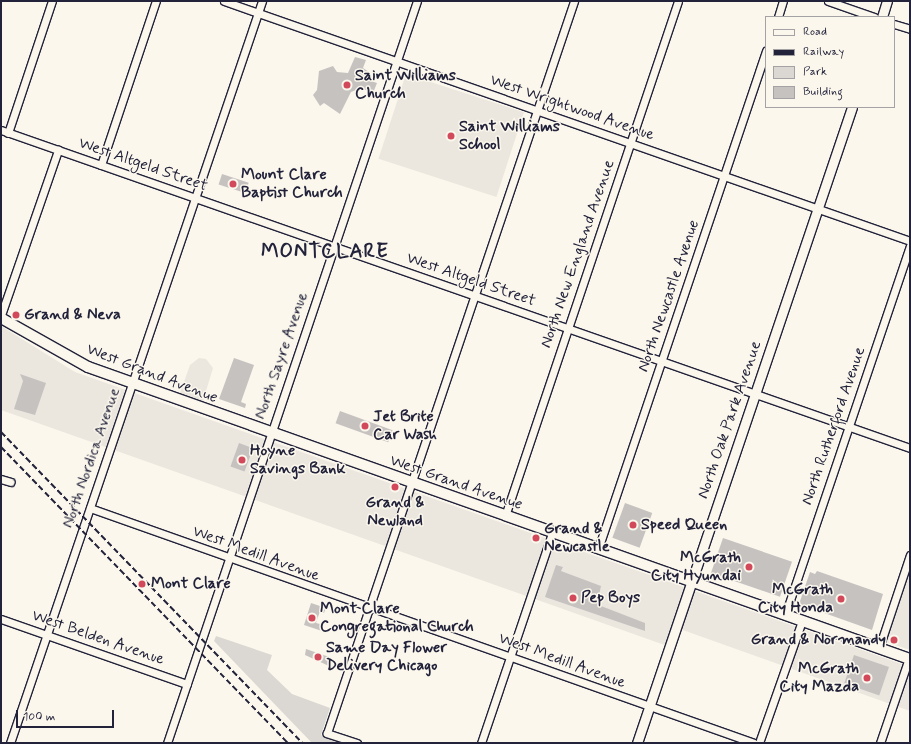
<!DOCTYPE html>
<style>
body{margin:0}
#map{position:relative;width:911px;height:744px;overflow:hidden;background:#fbf7ec;font-family:Mynerve,sans-serif}
div>[style]{position:absolute}
.built>*{inset:0;background:#ebe7df;transform-origin:0 0}
.green>*{inset:0;background:#dbd8d3}
.building>*{inset:0;background:#c6c2c0;transform-origin:0 0}
.roads{filter:drop-shadow(1px 0 #22223b) drop-shadow(-1px 0 #22223b) drop-shadow(0 1px #22223b) drop-shadow(0 -1px #22223b)}
.minor>*{height:7px;margin:-3.5px;padding:0 3.5px;transform-origin:3.5px;border-radius:3.5px;background:#fbf7ec}
.tertiary>*{height:9px;margin:-4.5px;padding:0 4.5px;transform-origin:4.5px;border-radius:4.5px;background:#fbf7ec}
.secondary>*{height:10px;margin:-5px;padding:0 5px;transform-origin:5px;border-radius:5px;background:#fbf7ec}
.rail>*{height:2px;margin-top:-1px;transform-origin:0;background:repeating-linear-gradient(90deg,#22223b 0 6px,transparent 0 9px)}
.dots>*{width:11px;height:11px;translate:-50% -50%;box-sizing:border-box;border:2px solid #fbf7ec;border-radius:50%}
span{translate:-50% -50%;white-space:nowrap;text-align:center;line-height:1.15;-webkit-text-stroke:3px #fbf7ec;paint-order:stroke}
.poi-label{font-size:16px;color:#22223b;font-weight:700}
.left{translate:0 -50%;text-align:left}
.right{translate:-100% -50%;text-align:right}
.street-label{font-size:16px;color:#22223b}
.district-label{font-size:20px;color:#22223b;font-weight:700;letter-spacing:1px}
.frame{position:absolute;inset:0;border:2px solid #22223b;pointer-events:none}
.legend{position:absolute;left:765px;top:16px;width:130px;height:92px;box-sizing:border-box;background:#fbf7ec;border:1px solid #a4a2a5;margin:0;padding:5px 7px;list-style:none;font-size:12px;color:#22223b}
.legend li{display:flex;align-items:center;gap:8px;height:20px}
.legend b{width:20px;border:1px solid #a4a2a5}
.scale{position:absolute;left:16px;top:710px;width:98px;height:18px;box-sizing:border-box;border:2px solid #22223b;border-top:0;padding-left:5px;font-size:12px;line-height:14px;white-space:nowrap;color:#22223b;-webkit-text-stroke:3px #fbf7ec;paint-order:stroke}
</style>
<div id="map">
<div class="built">
<i style="left:406px;top:74px;width:124px;height:89px;rotate:18deg"></i>
<i style="clip-path:polygon(1px 326px,75px 372px,910px 667px,910px 711px,680px 629px,673px 648px,1px 410px)"></i>
<i style="clip-path:polygon(199px 358px,206px 359px,213px 368px,203px 401px,180px 393px,190px 365px)"></i>
<i style="clip-path:polygon(910px 570px,910px 650px,886px 642px)"></i>
</div>
<div class="green">
<i style="clip-path:polygon(216px 636px,272px 655px,267px 670px,292px 694px,330px 708px,321px 735px,345px 743px,312px 743px,214px 641px)"></i>
</div>
<div class="building">
<i style="clip-path:polygon(355px 57px,366px 60px,363px 68px,369px 72px,368px 80px,377px 83px,373px 93px,361px 88px,351px 92px,340px 114px,324px 103px,320px 106px,313px 95px,317px 90px,319px 71px,333px 66px,337px 72px,348px 73px)"></i>
<i style="left:222px;top:174px;width:28px;height:11px;rotate:18deg"></i>
<i style="clip-path:polygon(234px 358px,254px 365px,241px 402px,246px 404px,245px 408px,219px 399px)"></i>
<i style="clip-path:polygon(20px 374px,46px 383px,35px 415px,14px 409px,23px 381px)"></i>
<i style="left:340px;top:411px;width:56px;height:13px;rotate:20deg"></i>
<i style="left:239px;top:443px;width:15px;height:25px;rotate:20deg"></i>
<i style="left:625px;top:503px;width:29px;height:37px;rotate:20deg"></i>
<i style="left:723px;top:538px;width:73px;height:37px;rotate:19deg"></i>
<i style="clip-path:polygon(556px 565px,563px 567px,561px 571px,601px 586px,598px 600px,601px 606px,645px 623px,645px 631px,545px 597px)"></i>
<i style="clip-path:polygon(817px 571px,883px 594px,872px 630px,799px 604px,810px 572px,815px 574px)"></i>
<i style="clip-path:polygon(311px 603px,326px 608px,324px 613px,320px 611px,316px 623px,324px 625px,322px 631px,304px 625px)"></i>
<i style="clip-path:polygon(306px 649px,332px 658px,329px 666px,305px 655px)"></i>
<i style="left:854px;top:655px;width:37px;height:30px;rotate:19deg"></i>
</div>
<div class="roads">
<div class="minor">
<i style="left:224px;top:1px;width:727px;rotate:19.28deg"></i>
<i style="left:828px;top:1px;width:49px;rotate:19.2deg"></i>
<i style="left:778px;top:17px;width:17px;rotate:-73deg"></i>
<i style="left:894px;top:24px;width:17px;rotate:17deg"></i>
<i style="left:1px;top:130px;width:963px;rotate:19.28deg"></i>
<i style="left:8px;top:133px;width:139px;rotate:-71.6deg"></i>
<i style="left:101px;top:165px;width:173px;rotate:-71.5deg"></i>
<i style="left:1px;top:315px;width:175px;rotate:-70.9deg"></i>
<i style="left:1px;top:479px;width:10px;rotate:17deg"></i>
<i style="left:90px;top:508px;width:704px;rotate:19.49deg"></i>
<i style="left:505px;top:516px;width:543px;rotate:-71.43deg"></i>
<i style="left:598px;top:549px;width:526px;rotate:-71.36deg"></i>
<i style="left:785px;top:615px;width:390px;rotate:-71.3deg"></i>
<i style="left:1px;top:619px;width:197px;rotate:19.3deg"></i>
<i style="left:879px;top:648px;width:98px;rotate:-71.6deg"></i>
<i style="left:760px;top:740px;width:126px;rotate:-70.6deg"></i>
<i style="left:10px;top:743px;width:784px;rotate:-71.24deg"></i>
<i style="left:167px;top:743px;width:783px;rotate:-71.38deg"></i>
<i style="left:357px;top:743px;width:32px;rotate:-162deg"></i>
<i style="left:327px;top:733px;width:773px;rotate:-71.35deg"></i>
<i style="left:481px;top:743px;width:222px;rotate:-71.3deg"></i>
<i style="left:880px;top:743px;width:90px;rotate:-71.2deg"></i>
</div>
<div class="tertiary">
<i style="left:882px;top:17px;width:17px;rotate:-73deg"></i>
<i style="left:637px;top:743px;width:671px;rotate:-71.32deg"></i>
</div>
<div class="secondary">
<i style="left:1px;top:318px;width:100px;rotate:29.4deg"></i>
<i style="left:88px;top:367px;width:872px;rotate:19.56deg"></i>
</div>
</div>
<div class="rail">
<i style="left:1px;top:432px;width:433px;rotate:45.9deg"></i>
<i style="left:1px;top:447px;width:412px;rotate:45.9deg"></i>
</div>
<div class="dots">
<i style="left:347px;top:85px;background:#d1495b"></i>
<i style="left:451px;top:136px;background:#d1495b"></i>
<i style="left:233px;top:184px;background:#d1495b"></i>
<i style="left:16px;top:315px;background:#d1495b"></i>
<i style="left:365px;top:426px;background:#d1495b"></i>
<i style="left:242px;top:460px;background:#d1495b"></i>
<i style="left:395px;top:487px;background:#d1495b"></i>
<i style="left:633px;top:525px;background:#d1495b"></i>
<i style="left:536px;top:538px;background:#d1495b"></i>
<i style="left:749px;top:567px;background:#d1495b"></i>
<i style="left:142px;top:584px;background:#d1495b"></i>
<i style="left:573px;top:598px;background:#d1495b"></i>
<i style="left:841px;top:599px;background:#d1495b"></i>
<i style="left:312px;top:618px;background:#d1495b"></i>
<i style="left:894px;top:640px;background:#d1495b"></i>
<i style="left:318px;top:657px;background:#d1495b"></i>
<i style="left:867px;top:678px;background:#d1495b"></i>
</div>
<div class="poi-label">
<span class="left" style="left:355px;top:85px">Saint Williams<br>Church</span>
<span class="left" style="left:459px;top:136px">Saint Williams<br>School</span>
<span class="left" style="left:241px;top:184px">Mount Clare<br>Baptist Church</span>
<span class="left" style="left:24px;top:315px">Grand &amp; Neva</span>
<span class="left" style="left:373px;top:426px">Jet Brite<br>Car Wash</span>
<span class="left" style="left:250px;top:460px">Hoyne<br>Savings Bank</span>
<span style="left:395px;top:512px">Grand &amp;<br>Newland</span>
<span class="left" style="left:641px;top:525px">Speed Queen</span>
<span class="left" style="left:544px;top:538px">Grand &amp;<br>Newcastle</span>
<span class="right" style="left:741px;top:567px">McGrath<br>City Hyundai</span>
<span class="left" style="left:151px;top:584px">Mont Clare</span>
<span class="right" style="left:833px;top:599px">McGrath<br>City Honda</span>
<span class="left" style="left:581px;top:598px">Pep Boys</span>
<span class="left" style="left:320px;top:618px">Mont Clare<br>Congregational Church</span>
<span class="right" style="left:886px;top:640px">Grand &amp; Normandy</span>
<span class="left" style="left:326px;top:657px">Same Day Flower<br>Delivery Chicago</span>
<span class="right" style="left:859px;top:678px">McGrath<br>City Mazda</span>
</div>
<div class="street-label">
<span style="left:572px;top:108px;rotate:19deg">West Wrightwood Avenue</span>
<span style="left:143px;top:165px;rotate:19deg">West Altgeld Street</span>
<span style="left:578px;top:254px;rotate:-71deg">North New England Avenue</span>
<span style="left:471px;top:280px;rotate:19deg">West Altgeld Street</span>
<span style="left:669px;top:296px;rotate:-71deg">North Newcastle Avenue</span>
<span style="left:282px;top:356px;rotate:-71deg">North Sayre Avenue</span>
<span style="left:152px;top:374px;rotate:21deg">West Grand Avenue</span>
<span style="left:730px;top:420px;rotate:-71deg">North Oak Park Avenue</span>
<span style="left:834px;top:426px;rotate:-71deg">North Rutherford Avenue</span>
<span style="left:92px;top:458px;rotate:-71deg">North Nordica Avenue</span>
<span style="left:456px;top:483px;rotate:19deg">West Grand Avenue</span>
<span style="left:256px;top:554px;rotate:20deg">West Medill Avenue</span>
<span style="left:98px;top:638px;rotate:19deg">West Belden Avenue</span>
<span style="left:562px;top:661px;rotate:20deg">West Medill Avenue</span>
</div>
<div class="district-label">
<span style="left:325px;top:251px">MONTCLARE</span>
</div>
<div class="frame"></div>
<ul class="legend">
<li><b style="height:5px;background:#fbf7ec"></b>Road</li>
<li><b style="height:5px;background:#22223b"></b>Railway</li>
<li><b style="height:11px;background:#dbd8d3"></b>Park</li>
<li><b style="height:11px;background:#c6c2c0"></b>Building</li>
</ul>
<div class="scale">100 m</div>
</div>
